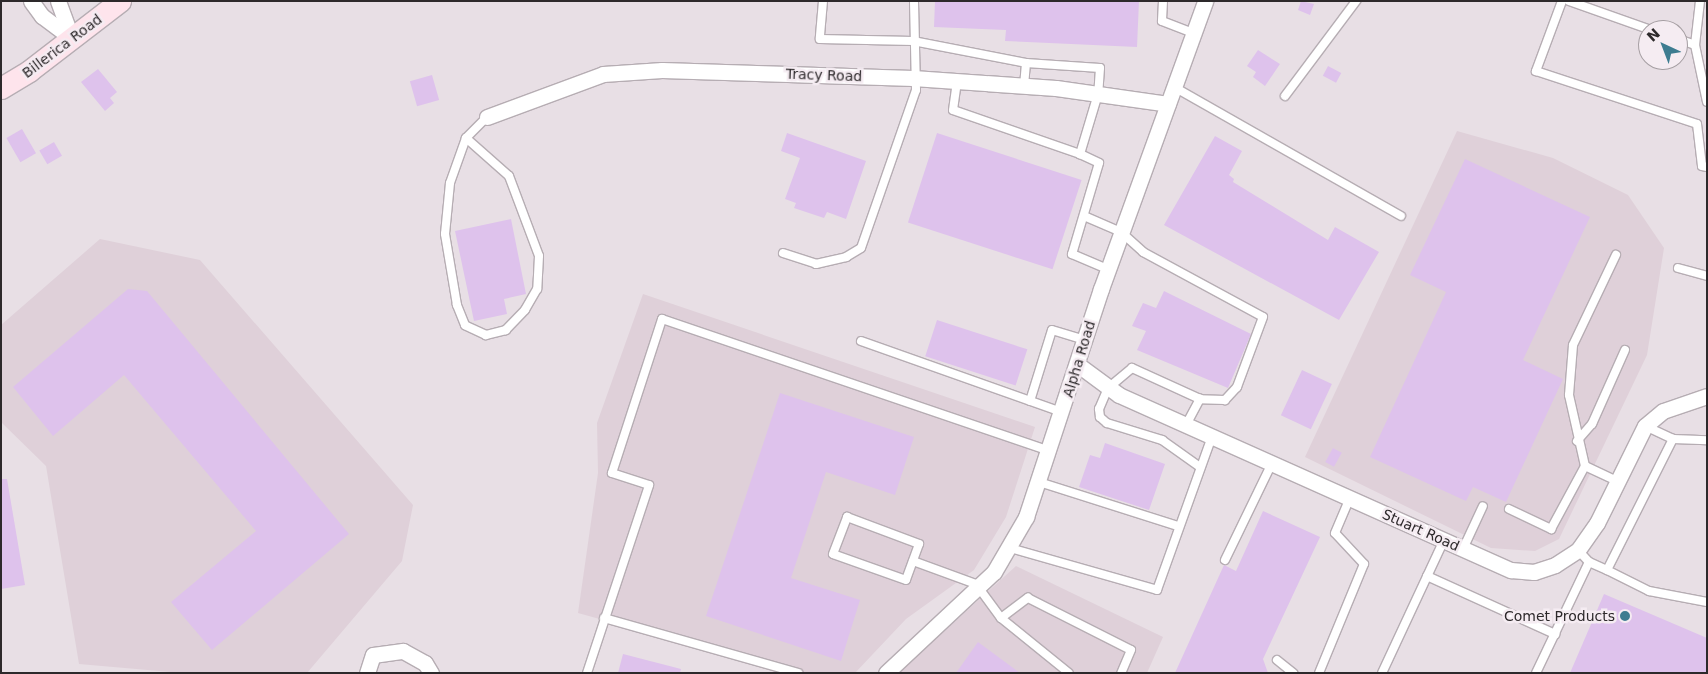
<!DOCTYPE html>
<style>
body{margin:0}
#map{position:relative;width:1708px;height:674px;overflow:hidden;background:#e8dfe5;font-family:"DejaVu Sans",sans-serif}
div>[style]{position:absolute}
.built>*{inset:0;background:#dfd0d9}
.building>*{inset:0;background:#dec2ec;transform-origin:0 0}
.roads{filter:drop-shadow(1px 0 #b6adb3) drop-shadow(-1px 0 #b6adb3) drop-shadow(0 1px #b6adb3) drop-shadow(0 -1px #b6adb3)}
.service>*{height:8px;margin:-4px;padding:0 4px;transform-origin:4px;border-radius:4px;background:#fff}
.minor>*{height:15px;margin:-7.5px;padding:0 7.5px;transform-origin:7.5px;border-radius:7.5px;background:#fff}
.secondary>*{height:21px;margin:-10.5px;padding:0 10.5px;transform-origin:10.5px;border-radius:10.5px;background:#fee4ec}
.dots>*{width:14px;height:14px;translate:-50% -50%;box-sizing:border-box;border:2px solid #f5ecf2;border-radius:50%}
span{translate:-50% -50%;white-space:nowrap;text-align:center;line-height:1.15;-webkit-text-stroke:5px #f5ecf2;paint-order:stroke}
.street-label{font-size:14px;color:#2d292b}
.poi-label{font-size:14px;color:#2d292b}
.right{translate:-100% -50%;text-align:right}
.frame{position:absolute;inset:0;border:2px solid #2d292b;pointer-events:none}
.north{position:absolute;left:1638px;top:20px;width:50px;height:50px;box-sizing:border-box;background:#f5ecf2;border:1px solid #a59ea2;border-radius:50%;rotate:317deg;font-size:14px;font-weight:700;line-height:20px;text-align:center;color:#2d292b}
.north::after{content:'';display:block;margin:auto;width:18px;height:22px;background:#3d7c90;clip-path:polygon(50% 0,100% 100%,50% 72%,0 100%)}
</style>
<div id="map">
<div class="built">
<i style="clip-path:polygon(1457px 131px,1553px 158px,1628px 195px,1664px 248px,1647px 355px,1559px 539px,1535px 551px,1491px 548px,1305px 457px)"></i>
<i style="clip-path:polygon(100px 239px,200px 260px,413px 505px,402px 561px,307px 673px,182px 673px,79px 664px,46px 466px,1px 422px,1px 325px)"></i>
<i style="clip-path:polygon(643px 294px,1035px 427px,1006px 517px,974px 570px,906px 619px,855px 673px,795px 673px,578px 613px,598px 473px,597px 423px)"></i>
<i style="clip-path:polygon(1016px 566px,1163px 637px,1147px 673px,898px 673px)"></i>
</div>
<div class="building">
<i style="clip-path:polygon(935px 1px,1139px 1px,1137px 47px,1005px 41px,1006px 30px,934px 27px)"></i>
<i style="clip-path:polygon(1301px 1px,1314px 4px,1310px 15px,1298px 10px)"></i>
<i style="clip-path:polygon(1258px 50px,1280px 64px,1265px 86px,1253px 77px,1256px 72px,1247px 66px)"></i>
<i style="left:1328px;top:66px;width:15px;height:11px;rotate:28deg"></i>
<i style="clip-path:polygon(98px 69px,117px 92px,110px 98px,114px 103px,105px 111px,81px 82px)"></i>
<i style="left:432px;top:75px;width:26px;height:23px;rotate:74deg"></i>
<i style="left:22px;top:129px;width:28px;height:18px;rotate:60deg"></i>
<i style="clip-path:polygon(787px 133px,866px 161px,846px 219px,827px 212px,824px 218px,794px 208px,796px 203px,785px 199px,800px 158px,781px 151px)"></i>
<i style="left:937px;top:133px;width:152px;height:94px;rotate:18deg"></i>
<i style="clip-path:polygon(1215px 136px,1242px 151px,1229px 175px,1234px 179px,1233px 182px,1328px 240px,1335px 227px,1379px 252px,1339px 320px,1164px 225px)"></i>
<i style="left:54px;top:142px;width:16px;height:17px;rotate:60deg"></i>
<i style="clip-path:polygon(1465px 159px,1590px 217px,1523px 360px,1563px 379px,1506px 502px,1473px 487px,1466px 501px,1370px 457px,1446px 292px,1410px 275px)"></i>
<i style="clip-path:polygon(511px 219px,526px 294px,504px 299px,507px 314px,474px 321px,455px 231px)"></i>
<i style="clip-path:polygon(128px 289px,147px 291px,349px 534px,212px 650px,171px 602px,256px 531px,124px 375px,53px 436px,13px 387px)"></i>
<i style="clip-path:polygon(1164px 291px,1251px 334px,1228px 388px,1137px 350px,1146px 331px,1132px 326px,1143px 303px,1156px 308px)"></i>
<i style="left:937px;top:320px;width:95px;height:38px;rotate:18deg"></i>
<i style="left:1302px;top:370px;width:33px;height:50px;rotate:25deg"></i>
<i style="clip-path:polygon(780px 393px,914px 437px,895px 495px,826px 472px,791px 578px,860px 600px,841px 661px,706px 616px)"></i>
<i style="clip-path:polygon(1105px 443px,1165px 464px,1149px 510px,1079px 487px,1090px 455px,1100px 458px)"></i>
<i style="left:1333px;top:448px;width:10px;height:16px;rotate:29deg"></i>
<i style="clip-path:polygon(1px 479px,7px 479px,25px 585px,1px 589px)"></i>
<i style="clip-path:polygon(1263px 511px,1320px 537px,1263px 659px,1268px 673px,1175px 673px,1224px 565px,1236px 571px)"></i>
<i style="clip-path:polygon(1604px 594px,1707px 638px,1707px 673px,1570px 673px)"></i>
<i style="clip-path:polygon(978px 642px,1020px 673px,956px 673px)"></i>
<i style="clip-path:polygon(623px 654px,681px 669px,680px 673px,618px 673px)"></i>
</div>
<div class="roads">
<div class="service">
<i style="left:823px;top:1px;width:38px;rotate:95deg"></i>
<i style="left:820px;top:39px;width:93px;rotate:1.2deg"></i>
<i style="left:913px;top:41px;width:115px;rotate:11deg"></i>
<i style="left:1026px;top:63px;width:74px;rotate:3.9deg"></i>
<i style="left:1100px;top:68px;width:26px;rotate:94deg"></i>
<i style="left:1098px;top:94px;width:63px;rotate:106.7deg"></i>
<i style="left:1080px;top:154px;width:134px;rotate:-160.9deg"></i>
<i style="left:953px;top:110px;width:29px;rotate:-82deg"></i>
<i style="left:1163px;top:1px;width:20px;rotate:93deg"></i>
<i style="left:1162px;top:21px;width:34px;rotate:21deg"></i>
<i style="left:1562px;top:1px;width:75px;rotate:110.4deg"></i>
<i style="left:1536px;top:71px;width:169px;rotate:18.2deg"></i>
<i style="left:1697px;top:124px;width:42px;rotate:83.2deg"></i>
<i style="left:1702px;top:166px;width:5px;rotate:11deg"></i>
<i style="left:1569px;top:1px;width:87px;rotate:19.5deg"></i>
<i style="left:1678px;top:39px;width:18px;rotate:19deg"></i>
<i style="left:1695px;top:45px;width:44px;rotate:-83.5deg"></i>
<i style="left:1695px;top:45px;width:58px;rotate:78.1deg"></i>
<i style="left:1024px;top:86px;width:23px;rotate:-85deg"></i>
<i style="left:1174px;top:87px;width:261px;rotate:29.6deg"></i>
<i style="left:1285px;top:96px;width:119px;rotate:-53.2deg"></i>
<i style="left:466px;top:138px;width:57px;rotate:41.5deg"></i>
<i style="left:509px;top:176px;width:85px;rotate:69.4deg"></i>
<i style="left:539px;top:256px;width:33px;rotate:93deg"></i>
<i style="left:537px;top:289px;width:24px;rotate:120deg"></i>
<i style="left:525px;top:310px;width:28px;rotate:134deg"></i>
<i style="left:506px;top:330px;width:21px;rotate:166deg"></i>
<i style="left:486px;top:335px;width:23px;rotate:-155deg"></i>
<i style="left:465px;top:325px;width:22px;rotate:-112deg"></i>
<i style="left:457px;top:305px;width:72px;rotate:-99.6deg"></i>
<i style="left:445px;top:234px;width:51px;rotate:-84.4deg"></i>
<i style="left:450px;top:183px;width:48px;rotate:-70.4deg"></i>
<i style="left:466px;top:138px;width:30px;rotate:-45deg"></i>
<i style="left:1080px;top:154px;width:21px;rotate:25deg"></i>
<i style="left:1099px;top:163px;width:95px;rotate:106.5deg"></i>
<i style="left:1072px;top:254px;width:39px;rotate:23deg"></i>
<i style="left:1084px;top:216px;width:40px;rotate:23.4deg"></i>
<i style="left:1121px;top:232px;width:30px;rotate:42deg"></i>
<i style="left:1143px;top:252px;width:136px;rotate:28.4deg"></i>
<i style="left:1263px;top:317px;width:75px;rotate:110.4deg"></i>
<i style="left:1237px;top:387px;width:18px;rotate:133deg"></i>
<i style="left:1225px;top:400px;width:25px;rotate:-178deg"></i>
<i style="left:783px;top:253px;width:35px;rotate:18deg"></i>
<i style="left:816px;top:264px;width:31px;rotate:-13deg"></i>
<i style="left:846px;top:257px;width:17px;rotate:-31deg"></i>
<i style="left:861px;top:248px;width:167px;rotate:-70.8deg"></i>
<i style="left:916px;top:90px;width:89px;rotate:-91.3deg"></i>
<i style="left:1678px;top:268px;width:30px;rotate:15deg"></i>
<i style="left:861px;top:341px;width:212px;rotate:19.5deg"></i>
<i style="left:1030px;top:401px;width:74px;rotate:-72.8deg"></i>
<i style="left:1052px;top:330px;width:34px;rotate:17deg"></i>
<i style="left:1186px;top:425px;width:30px;rotate:-62deg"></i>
<i style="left:1200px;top:399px;width:75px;rotate:-155.5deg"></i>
<i style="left:1132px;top:368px;width:31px;rotate:140deg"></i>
<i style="left:1108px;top:388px;width:23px;rotate:113deg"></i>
<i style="left:1099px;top:409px;width:8px;rotate:83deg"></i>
<i style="left:1100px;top:417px;width:9px;rotate:41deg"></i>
<i style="left:1107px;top:423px;width:58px;rotate:17.2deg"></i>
<i style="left:1162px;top:440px;width:47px;rotate:35.4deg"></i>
<i style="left:1673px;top:439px;width:34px;rotate:2deg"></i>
<i style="left:1577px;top:441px;width:23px;rotate:-49deg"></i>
<i style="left:1592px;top:424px;width:81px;rotate:-66deg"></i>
<i style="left:1585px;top:466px;width:73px;rotate:-102.7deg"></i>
<i style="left:1569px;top:395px;width:50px;rotate:-85.4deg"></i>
<i style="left:1573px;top:345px;width:100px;rotate:-64.5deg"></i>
<i style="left:1039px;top:482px;width:146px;rotate:17.6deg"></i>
<i style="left:1509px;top:509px;width:47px;rotate:25.5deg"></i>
<i style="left:1551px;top:529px;width:72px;rotate:-61.6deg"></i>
<i style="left:1585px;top:466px;width:35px;rotate:25deg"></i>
<i style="left:847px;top:517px;width:77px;rotate:20.6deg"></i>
<i style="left:919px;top:544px;width:38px;rotate:110deg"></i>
<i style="left:906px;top:580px;width:77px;rotate:-160.4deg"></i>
<i style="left:833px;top:554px;width:40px;rotate:-69deg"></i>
<i style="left:1010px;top:548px;width:153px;rotate:15.9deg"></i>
<i style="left:1157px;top:590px;width:164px;rotate:-70.3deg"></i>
<i style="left:1463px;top:549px;width:47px;rotate:-65.1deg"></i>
<i style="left:1225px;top:560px;width:108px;rotate:-64.1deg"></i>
<i style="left:913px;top:561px;width:67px;rotate:20.1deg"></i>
<i style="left:976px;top:584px;width:42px;rotate:53.7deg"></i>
<i style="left:1001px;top:618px;width:87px;rotate:39deg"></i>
<i style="left:1589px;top:562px;width:20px;rotate:24deg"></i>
<i style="left:1607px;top:570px;width:147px;rotate:-63.3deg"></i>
<i style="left:1673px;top:439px;width:31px;rotate:-155deg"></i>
<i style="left:1607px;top:570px;width:47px;rotate:26.6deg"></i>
<i style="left:1649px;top:591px;width:59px;rotate:10.7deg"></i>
<i style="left:1427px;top:576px;width:141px;rotate:24.4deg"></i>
<i style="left:604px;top:618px;width:202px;rotate:15.8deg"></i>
<i style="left:1001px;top:618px;width:34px;rotate:-37deg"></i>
<i style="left:1028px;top:598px;width:115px;rotate:26.8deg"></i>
<i style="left:1131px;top:650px;width:25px;rotate:113deg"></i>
<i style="left:1277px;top:660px;width:21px;rotate:39deg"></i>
<i style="left:587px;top:673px;width:198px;rotate:-71.7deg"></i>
<i style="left:649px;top:485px;width:39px;rotate:-162deg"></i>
<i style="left:612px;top:473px;width:162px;rotate:-72deg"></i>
<i style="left:662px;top:319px;width:410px;rotate:18.8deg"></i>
<i style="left:1319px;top:673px;width:118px;rotate:-67.6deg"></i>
<i style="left:1364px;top:564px;width:42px;rotate:-133.1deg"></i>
<i style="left:1335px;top:533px;width:38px;rotate:-67deg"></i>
<i style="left:1382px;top:673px;width:147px;rotate:-65deg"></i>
<i style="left:1536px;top:673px;width:123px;rotate:-64.5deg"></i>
<i style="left:1589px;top:562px;width:16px;rotate:-133deg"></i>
</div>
<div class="minor">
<i style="left:31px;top:1px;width:19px;rotate:54deg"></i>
<i style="left:42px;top:16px;width:38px;rotate:37deg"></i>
<i style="left:58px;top:1px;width:40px;rotate:69.8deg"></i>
<i style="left:487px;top:117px;width:124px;rotate:-20.3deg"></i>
<i style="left:603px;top:74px;width:59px;rotate:-3.9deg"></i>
<i style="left:662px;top:70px;width:251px;rotate:1.8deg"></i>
<i style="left:913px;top:78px;width:143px;rotate:4deg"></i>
<i style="left:1056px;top:88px;width:113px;rotate:8.1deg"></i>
<i style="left:1077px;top:364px;width:52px;rotate:36.4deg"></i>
<i style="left:1119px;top:395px;width:429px;rotate:24.1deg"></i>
<i style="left:1511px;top:570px;width:23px;rotate:5deg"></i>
<i style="left:1534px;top:572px;width:22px;rotate:-18deg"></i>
<i style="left:1555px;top:565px;width:27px;rotate:-33deg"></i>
<i style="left:1578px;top:550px;width:33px;rotate:-55deg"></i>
<i style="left:1597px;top:523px;width:108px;rotate:-63.7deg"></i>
<i style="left:1645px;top:426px;width:23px;rotate:-40deg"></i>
<i style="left:1663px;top:411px;width:46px;rotate:-18.8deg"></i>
<i style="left:367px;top:673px;width:19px;rotate:-72deg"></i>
<i style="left:373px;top:655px;width:30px;rotate:-8deg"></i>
<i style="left:403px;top:651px;width:25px;rotate:29deg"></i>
<i style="left:425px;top:663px;width:12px;rotate:59deg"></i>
<i style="left:886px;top:673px;width:148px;rotate:-43.1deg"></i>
<i style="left:994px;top:572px;width:64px;rotate:-59.8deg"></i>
<i style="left:1026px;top:517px;width:240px;rotate:-71.8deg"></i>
<i style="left:1101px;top:289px;width:306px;rotate:-70.1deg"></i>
</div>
<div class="secondary">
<i style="left:1px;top:88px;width:33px;rotate:-31deg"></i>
<i style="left:29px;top:71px;width:115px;rotate:-37.6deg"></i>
</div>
</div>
<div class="dots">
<i style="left:1625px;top:616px;background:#3d7c90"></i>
</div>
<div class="street-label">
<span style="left:62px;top:46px;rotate:-37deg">Billerica Road</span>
<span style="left:824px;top:75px;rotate:2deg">Tracy Road</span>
<span style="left:1079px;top:359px;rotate:-73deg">Alpha Road</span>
<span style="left:1421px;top:530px;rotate:24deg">Stuart Road</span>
</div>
<div class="poi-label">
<span class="right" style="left:1615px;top:616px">Comet Products</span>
</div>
<div class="frame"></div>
<div class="north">N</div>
</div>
